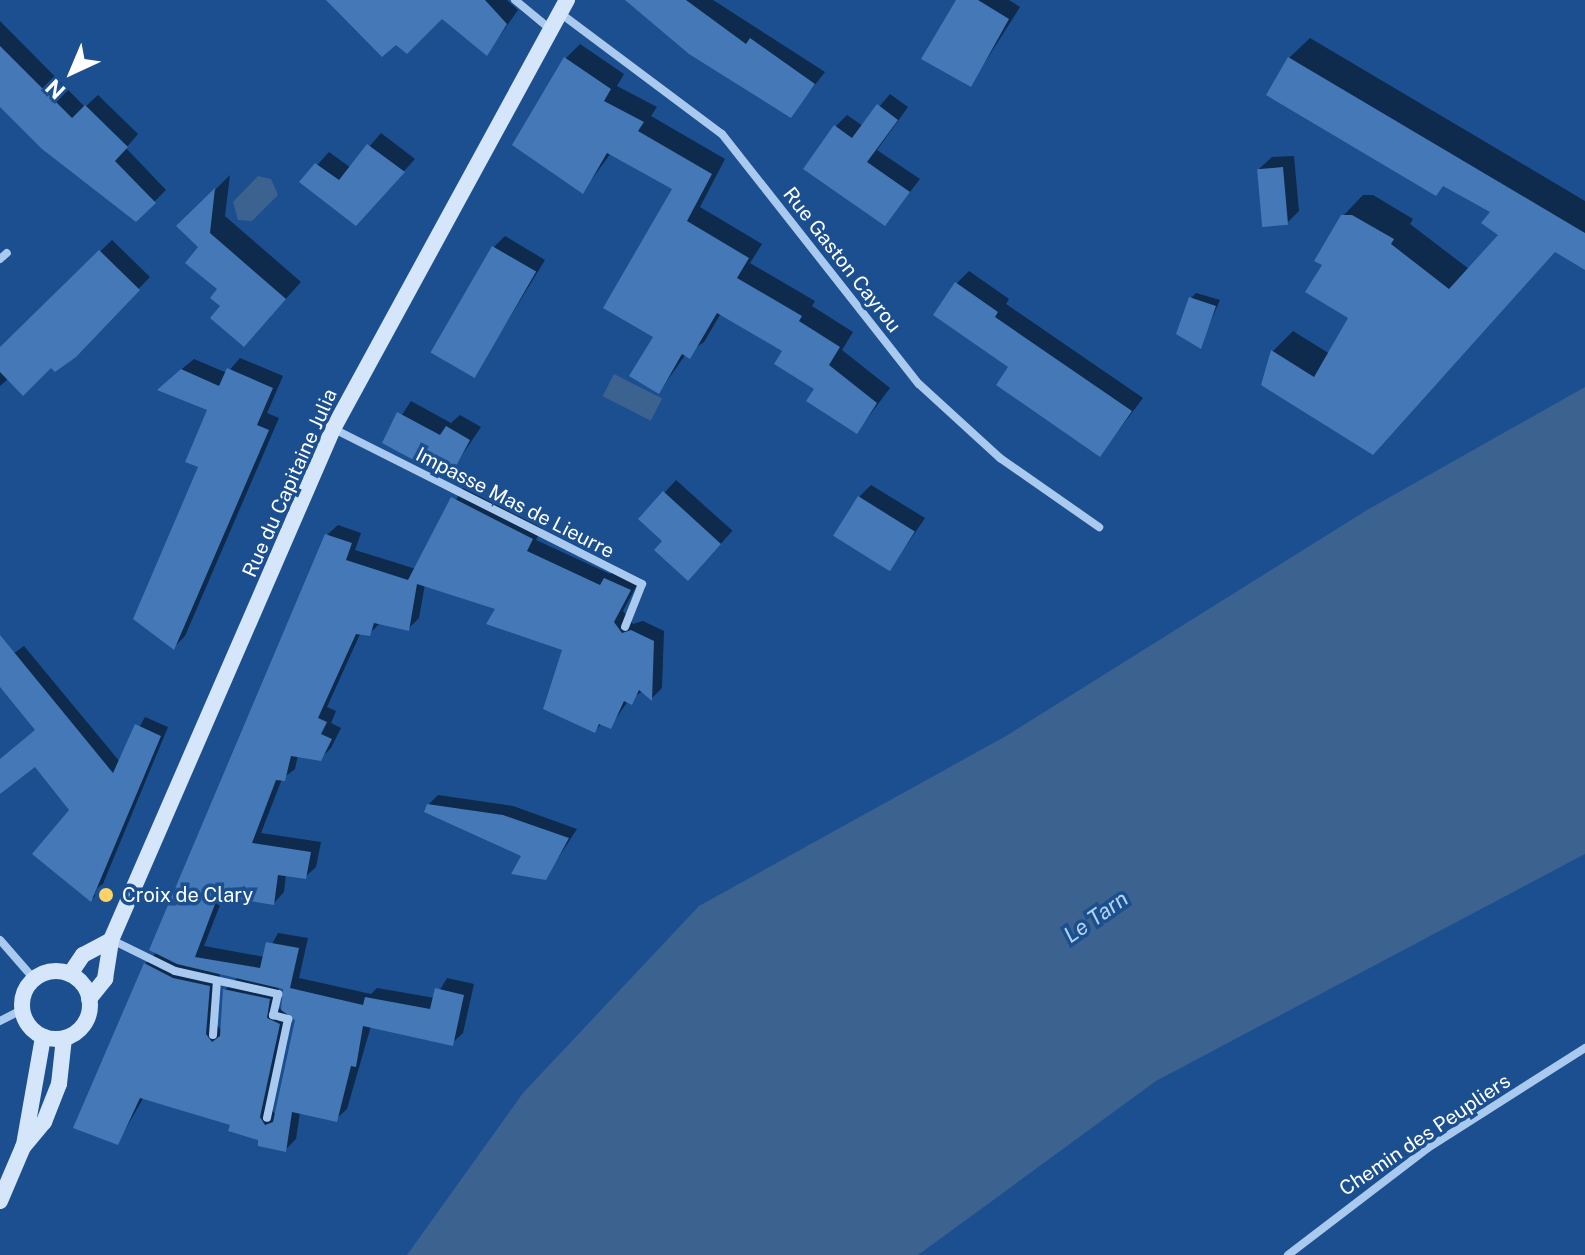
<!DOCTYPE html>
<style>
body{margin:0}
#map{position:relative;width:1585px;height:1255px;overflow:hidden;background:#1b4f8f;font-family:"Public Sans",sans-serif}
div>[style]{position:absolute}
.water>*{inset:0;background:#3c6290;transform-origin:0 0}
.shadow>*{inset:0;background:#0007;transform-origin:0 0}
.building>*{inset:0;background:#4478b7;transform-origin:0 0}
.street>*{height:8px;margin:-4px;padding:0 4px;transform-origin:4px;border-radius:4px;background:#a9c9ee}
.secondary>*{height:16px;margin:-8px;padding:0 8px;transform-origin:8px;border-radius:8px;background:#d6e6fa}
.secondary>.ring{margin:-8px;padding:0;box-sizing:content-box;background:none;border:16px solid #d6e6fa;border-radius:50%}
.dots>*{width:22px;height:22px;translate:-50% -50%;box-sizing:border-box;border:4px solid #1b4f8f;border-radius:50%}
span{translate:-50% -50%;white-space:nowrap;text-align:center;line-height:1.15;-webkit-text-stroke:7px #1b4f8f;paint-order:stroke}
.street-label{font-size:20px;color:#fff}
.poi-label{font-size:20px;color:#fff}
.left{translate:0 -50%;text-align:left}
.water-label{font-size:22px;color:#b5d3f5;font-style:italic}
.north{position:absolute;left:32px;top:32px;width:80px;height:80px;-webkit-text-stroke:6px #1b4f8f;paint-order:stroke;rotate:224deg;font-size:22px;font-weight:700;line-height:32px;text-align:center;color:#fff}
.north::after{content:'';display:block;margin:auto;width:28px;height:36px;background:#fff;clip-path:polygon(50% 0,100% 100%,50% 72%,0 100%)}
</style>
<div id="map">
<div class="water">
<i style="clip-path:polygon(258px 176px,271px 179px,278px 195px,252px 221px,238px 220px,233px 202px)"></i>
<i style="left:614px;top:374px;width:54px;height:25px;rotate:27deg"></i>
<i style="clip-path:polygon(1585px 387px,1585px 854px,1156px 1081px,918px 1255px,407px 1255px,523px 1093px,699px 906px,1006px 736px,1367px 510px)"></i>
</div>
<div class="shadow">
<i style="clip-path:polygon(329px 0,507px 0,518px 10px,487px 54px,442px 16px)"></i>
<i style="clip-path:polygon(639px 0,713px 0,825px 72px,791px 115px)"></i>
<i style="clip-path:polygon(958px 0,1009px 0,1020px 7px,971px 84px)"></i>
<i style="clip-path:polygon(0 21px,85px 107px,98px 95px,138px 134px,126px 148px,166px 190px,136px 220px,0 104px)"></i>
<i style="clip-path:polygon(1310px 38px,1585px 201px,1585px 263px,1556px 250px,1393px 432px,1263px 385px,1273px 351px,1293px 331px,1330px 354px,1351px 317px,1324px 264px,1343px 216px,1363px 195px,1373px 195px,1413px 219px,1410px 224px,1469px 269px,1501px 234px,1493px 212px,1289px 58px)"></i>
<i style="clip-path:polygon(580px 44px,624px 74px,617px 86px,657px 107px,651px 116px,725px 159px,700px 207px,762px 244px,750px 263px,815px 301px,812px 306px,853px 332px,842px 350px,890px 388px,857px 432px,784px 351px,721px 313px,704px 342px,686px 354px,659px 392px,656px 336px,675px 188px,611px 153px,583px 191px,566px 58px)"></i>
<i style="clip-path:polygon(890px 94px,908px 107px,877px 150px,920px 179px,885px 224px,836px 126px,847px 115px,863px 126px)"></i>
<i style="clip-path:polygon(381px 133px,415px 159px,368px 211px,302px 182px,329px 152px,351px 168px)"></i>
<i style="clip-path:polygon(1294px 156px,1299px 211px,1287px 223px,1259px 169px,1272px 157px)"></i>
<i style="clip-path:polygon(230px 175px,225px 216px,301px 282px,244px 345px,200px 247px,179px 226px)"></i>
<i style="clip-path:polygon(505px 236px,545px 260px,475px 374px,494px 247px)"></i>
<i style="clip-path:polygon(112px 240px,150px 277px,75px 355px,9px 378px,0 386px,0 349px)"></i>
<i style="clip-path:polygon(969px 271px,1009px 299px,1006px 304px,1143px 398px,1100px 455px,1011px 366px,957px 283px)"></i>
<i style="clip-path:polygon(1196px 293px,1220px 300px,1200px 346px,1191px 298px)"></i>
<i style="clip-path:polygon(240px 358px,283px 376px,267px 413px,279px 418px,185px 636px,174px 647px,209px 409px,171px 378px,194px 359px,227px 373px)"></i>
<i style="clip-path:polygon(411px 401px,451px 423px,460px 415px,481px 427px,448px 476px,384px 442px)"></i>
<i style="left:676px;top:480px;width:76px;height:52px;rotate:42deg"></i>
<i style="clip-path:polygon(871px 485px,925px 518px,891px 568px,859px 497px)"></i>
<i style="clip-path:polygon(evenodd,463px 488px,542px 528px,536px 540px,610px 574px,616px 568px,640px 579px,623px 611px,633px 624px,643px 621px,664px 631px,662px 688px,652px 698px,643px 691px,628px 701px,610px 727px,602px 723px,595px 731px,564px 649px,498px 608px,425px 584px,419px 618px,408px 629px,380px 623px,369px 634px,361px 632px,327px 707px,336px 711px,331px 723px,341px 728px,331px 748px,320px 759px,298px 755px,295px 769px,282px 779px,261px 833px,321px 842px,316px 867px,305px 877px,286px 874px,284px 892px,274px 903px,224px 895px,204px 946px,265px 957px,278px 933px,308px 938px,299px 978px,371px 994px,377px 988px,435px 998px,447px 978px,474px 984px,463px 1033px,452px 1043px,371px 1026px,347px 1109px,336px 1119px,300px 1112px,296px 1139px,285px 1150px,233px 1123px,144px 1097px,118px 1142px,145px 964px,157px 952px,327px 535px,338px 525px,361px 533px,355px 550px,416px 569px,463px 488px,220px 972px,238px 977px,225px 990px,222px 1032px,216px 1023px,220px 972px,463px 488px,279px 987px,285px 988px,283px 1010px,276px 1007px,279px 987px,463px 488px,289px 1013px,297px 1019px,276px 1116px,270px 1106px,289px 1013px)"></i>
<i style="clip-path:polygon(24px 646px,120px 762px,145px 717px,168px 727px,100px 891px,91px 900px,71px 810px,36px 764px,0 791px,0 761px,38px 729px,0 683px,0 663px)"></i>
<i style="clip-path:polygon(438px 795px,513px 806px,577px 829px,545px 878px,524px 855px,428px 805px)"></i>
</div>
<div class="building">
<i style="clip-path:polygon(326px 0,485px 0,507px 24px,487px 56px,442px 19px,407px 54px,396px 45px,382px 57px)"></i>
<i style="clip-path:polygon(625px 0,686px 0,746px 44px,750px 38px,815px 84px,791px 118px,689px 54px)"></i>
<i style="clip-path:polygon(956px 0,978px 0,1009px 19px,971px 87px,921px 59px)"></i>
<i style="clip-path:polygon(0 46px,72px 118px,85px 105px,128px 147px,115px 161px,156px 203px,136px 222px,42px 149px,0 107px)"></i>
<i style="clip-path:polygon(564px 57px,611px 89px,604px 101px,644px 122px,638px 131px,712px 174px,687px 221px,749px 258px,737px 278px,802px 316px,799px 321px,840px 347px,829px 365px,877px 403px,857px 434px,806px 401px,814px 389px,774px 364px,782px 351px,717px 313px,690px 359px,682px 354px,659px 394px,629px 376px,653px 337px,603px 308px,672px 189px,607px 153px,583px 194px,512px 145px)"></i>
<i style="clip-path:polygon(1288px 57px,1585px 233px,1585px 270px,1555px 252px,1373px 455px,1261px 385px,1271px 350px,1314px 377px,1348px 318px,1305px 292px,1322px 265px,1314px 261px,1341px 215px,1352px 215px,1394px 239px,1391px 244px,1449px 289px,1498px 235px,1481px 223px,1490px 212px,1443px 186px,1436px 196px,1266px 95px)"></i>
<i style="clip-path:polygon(877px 104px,898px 120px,867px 162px,910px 192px,885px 226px,803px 169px,834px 125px,852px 138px)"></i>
<i style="clip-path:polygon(367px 144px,405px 172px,356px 226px,299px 182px,315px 163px,339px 180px)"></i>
<i style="left:1283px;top:167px;width:58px;height:26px;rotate:85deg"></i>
<i style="clip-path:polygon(215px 188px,210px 233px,286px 299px,244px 347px,210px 318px,220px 306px,210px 298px,217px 289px,185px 263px,198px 247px,176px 226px)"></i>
<i style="left:492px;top:246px;width:51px;height:123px;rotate:30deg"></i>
<i style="clip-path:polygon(99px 250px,140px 290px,76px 357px,55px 372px,51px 368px,23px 396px,0 372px,0 347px)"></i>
<i style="clip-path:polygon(955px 282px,998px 312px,995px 317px,1132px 411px,1100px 457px,996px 385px,1008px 367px,933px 315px)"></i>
<i style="clip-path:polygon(1189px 297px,1216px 306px,1201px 349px,1176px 334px)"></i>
<i style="clip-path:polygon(227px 368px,273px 388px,257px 425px,269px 430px,174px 650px,133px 619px,198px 467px,185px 462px,207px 410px,157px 390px,181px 369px,219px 386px)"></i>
<i style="clip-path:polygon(397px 412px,440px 435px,446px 426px,470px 440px,449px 479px,382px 443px)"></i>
<i style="clip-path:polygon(663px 491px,721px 544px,688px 581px,654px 550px,662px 541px,638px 519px)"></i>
<i style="left:858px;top:496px;width:67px;height:47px;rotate:32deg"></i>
<i style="clip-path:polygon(451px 497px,533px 539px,527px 551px,600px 585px,604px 578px,631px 590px,614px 622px,622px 633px,631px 630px,654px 641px,652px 701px,639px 690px,632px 705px,624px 701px,611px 729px,599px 724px,595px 733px,543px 709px,562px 650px,486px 624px,495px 609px,417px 584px,409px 631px,374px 623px,370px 636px,356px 634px,318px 718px,327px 722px,321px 734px,332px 739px,321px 761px,291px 756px,285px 781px,276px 780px,252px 843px,311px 852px,306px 879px,278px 875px,274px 905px,218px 896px,195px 957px,260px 968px,266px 942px,299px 948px,290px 988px,363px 1005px,365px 997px,430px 1009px,435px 988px,464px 995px,453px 1046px,363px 1026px,356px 1067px,351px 1066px,337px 1122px,292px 1112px,286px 1152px,258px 1146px,258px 1140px,228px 1131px,230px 1125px,140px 1098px,118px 1145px,73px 1128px,144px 963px,173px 978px,210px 986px,206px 1034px,212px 1042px,220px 1036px,223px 989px,270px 999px,267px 1018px,280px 1024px,260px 1117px,265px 1125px,273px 1122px,295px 1020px,281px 1010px,283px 989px,177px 964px,149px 950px,325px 534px,352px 543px,346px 560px,408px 580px)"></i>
<i style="clip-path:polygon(0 635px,113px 773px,135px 724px,161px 736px,91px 902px,32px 854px,69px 810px,35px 767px,0 794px,0 759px,35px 730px,0 687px)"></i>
<i style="clip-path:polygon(427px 804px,503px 815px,569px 838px,546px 880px,511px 874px,521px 856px,424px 812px)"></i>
</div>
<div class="street">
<i style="left:515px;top:0;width:45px;rotate:39.6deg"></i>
<i style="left:560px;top:13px;width:202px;rotate:36.8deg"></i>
<i style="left:722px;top:134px;width:318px;rotate:51.8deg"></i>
<i style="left:919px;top:384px;width:110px;rotate:42.4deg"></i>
<i style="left:1000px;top:458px;width:121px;rotate:34.9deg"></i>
<i style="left:0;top:259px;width:9px;rotate:-41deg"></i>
<i style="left:334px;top:429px;width:345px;rotate:26.7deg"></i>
<i style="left:642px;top:584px;width:46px;rotate:111.6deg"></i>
<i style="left:0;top:940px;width:52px;rotate:48.9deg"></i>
<i style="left:112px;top:940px;width:70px;rotate:26.2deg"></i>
<i style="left:175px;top:971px;width:106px;rotate:12.6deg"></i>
<i style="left:278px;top:994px;width:22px;rotate:103deg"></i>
<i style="left:273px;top:1015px;width:16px;rotate:15deg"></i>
<i style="left:288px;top:1019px;width:101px;rotate:102deg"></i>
<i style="left:0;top:1021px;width:25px;rotate:-27deg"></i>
<i style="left:213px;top:1035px;width:54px;rotate:-85.8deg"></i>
<i style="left:1288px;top:1255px;width:176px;rotate:-37.4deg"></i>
<i style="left:1428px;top:1148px;width:186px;rotate:-32.5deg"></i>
</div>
<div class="secondary">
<i class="ring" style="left:22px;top:971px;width:52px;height:52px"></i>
<i style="left:70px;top:974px;width:23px;rotate:-56deg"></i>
<i style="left:83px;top:955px;width:32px;rotate:-28deg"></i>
<i style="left:89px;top:999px;width:26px;rotate:-51deg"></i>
<i style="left:105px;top:979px;width:39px;rotate:-81deg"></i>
<i style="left:111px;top:940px;width:557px;rotate:-66.52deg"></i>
<i style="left:333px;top:429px;width:489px;rotate:-61.4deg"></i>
<i style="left:24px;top:1145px;width:110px;rotate:-80deg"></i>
<i style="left:0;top:1201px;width:59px;rotate:-66.9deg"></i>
<i style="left:23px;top:1147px;width:33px;rotate:-50deg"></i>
<i style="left:44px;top:1122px;width:41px;rotate:-68.5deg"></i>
<i style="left:59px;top:1084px;width:46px;rotate:-83.8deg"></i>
</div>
<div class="dots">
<i style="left:106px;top:895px;background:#ffd166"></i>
</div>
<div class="street-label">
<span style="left:842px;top:260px;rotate:52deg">Rue Gaston Cayrou</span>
<span style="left:290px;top:483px;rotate:-66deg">Rue du Capitaine Julia</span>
<span style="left:515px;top:503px;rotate:27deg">Impasse Mas de Lieurre</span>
<span style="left:1425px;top:1135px;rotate:-34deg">Chemin des Peupliers</span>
</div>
<div class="poi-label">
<span class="left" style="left:122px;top:895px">Croix de Clary</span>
</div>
<div class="water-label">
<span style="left:1096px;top:917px;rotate:-35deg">Le Tarn</span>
</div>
<div class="north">N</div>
</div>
